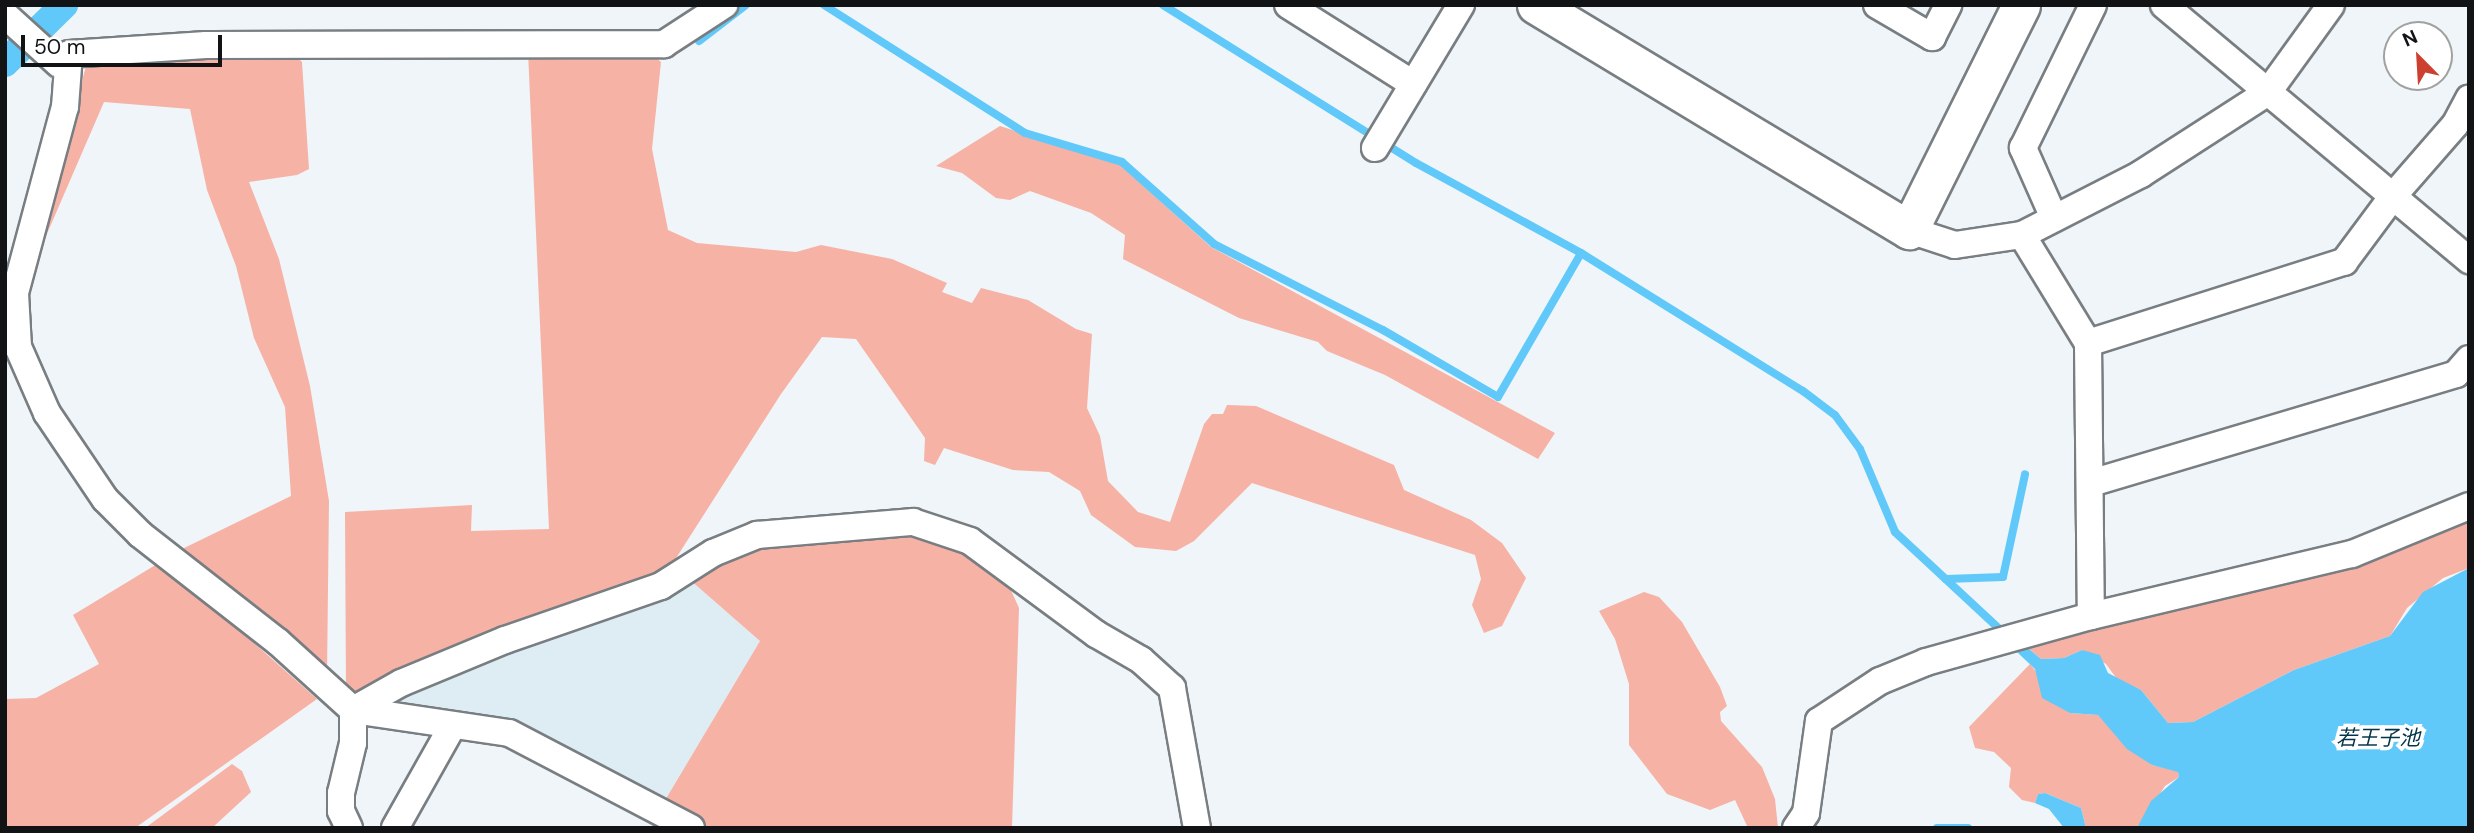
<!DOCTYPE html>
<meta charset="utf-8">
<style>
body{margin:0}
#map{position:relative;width:2474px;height:833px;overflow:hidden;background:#eff5f8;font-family:"DM Sans","Noto Sans JP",sans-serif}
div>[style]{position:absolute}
.built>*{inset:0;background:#deecf4}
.green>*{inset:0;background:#f7b2a6}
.water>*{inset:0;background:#61c9f9}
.stream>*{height:8px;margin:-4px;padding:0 4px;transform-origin:4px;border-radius:4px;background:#61c9f9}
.canal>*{height:28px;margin:-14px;padding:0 14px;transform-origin:14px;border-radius:14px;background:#61c9f9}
.roads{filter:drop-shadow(2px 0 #787e81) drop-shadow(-2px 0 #787e81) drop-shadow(0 2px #787e81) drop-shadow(0 -2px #787e81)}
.street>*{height:26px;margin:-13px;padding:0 13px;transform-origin:13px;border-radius:13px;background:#fff}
.secondary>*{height:37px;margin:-18.5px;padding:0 18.5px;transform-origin:18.5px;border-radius:18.5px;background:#fff}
span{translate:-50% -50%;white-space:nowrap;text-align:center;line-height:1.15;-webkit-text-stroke:7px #fff;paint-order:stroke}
.water-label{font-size:21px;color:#033447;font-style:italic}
.frame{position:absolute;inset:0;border:7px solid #111314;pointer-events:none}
.north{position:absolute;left:2383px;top:21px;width:70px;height:70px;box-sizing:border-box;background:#fff;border:2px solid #a0a1a1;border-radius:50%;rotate:336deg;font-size:19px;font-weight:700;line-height:28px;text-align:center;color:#111314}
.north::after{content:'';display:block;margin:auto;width:24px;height:32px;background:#cd402f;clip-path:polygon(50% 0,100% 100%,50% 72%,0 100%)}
.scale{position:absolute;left:21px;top:35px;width:201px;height:32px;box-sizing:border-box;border:4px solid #111314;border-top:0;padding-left:9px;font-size:21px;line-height:24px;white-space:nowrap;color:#111314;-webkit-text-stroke:5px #fff;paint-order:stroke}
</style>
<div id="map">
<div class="built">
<i style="clip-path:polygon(689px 579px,760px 641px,664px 802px,527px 726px,393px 706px,394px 694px)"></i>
</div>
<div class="green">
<i style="clip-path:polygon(528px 51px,651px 53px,661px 62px,652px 149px,668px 230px,697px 243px,796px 252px,821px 245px,892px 259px,947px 283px,942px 292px,972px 303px,981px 288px,1028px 300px,1076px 329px,1092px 334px,1087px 408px,1100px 436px,1108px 481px,1138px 512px,1170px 522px,1204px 424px,1212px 414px,1223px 414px,1227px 405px,1256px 406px,1394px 465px,1404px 490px,1471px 520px,1502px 543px,1526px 578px,1502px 626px,1484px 633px,1472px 605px,1481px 579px,1475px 555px,1252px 483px,1194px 541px,1176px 551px,1135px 547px,1091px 515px,1080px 491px,1049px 472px,1013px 470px,944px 448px,935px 465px,924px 461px,925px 438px,856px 339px,822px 337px,781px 394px,671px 566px,650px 580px,359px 697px,346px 691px,345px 512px,472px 505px,471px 531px,549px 529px)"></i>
<i style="clip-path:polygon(295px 55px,302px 62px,309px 169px,297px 175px,249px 182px,279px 259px,310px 386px,329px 501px,327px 676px,180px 550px,291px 496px,285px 407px,254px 338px,236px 266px,207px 190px,190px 109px,104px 102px,30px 273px,88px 59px)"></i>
<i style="clip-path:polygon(1000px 126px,1120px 165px,1211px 247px,1555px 433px,1538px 459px,1385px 375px,1327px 351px,1318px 342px,1239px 318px,1123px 259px,1125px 235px,1091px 213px,1030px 191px,1010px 200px,996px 198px,962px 173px,936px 166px)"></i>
<i style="clip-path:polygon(2469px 515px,2469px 568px,2443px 578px,2407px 608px,2390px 636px,2294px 670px,2193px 722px,2168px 723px,2141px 690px,2117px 679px,2106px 664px,2082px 650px,2064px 658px,2041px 659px,2024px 645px)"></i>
<i style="clip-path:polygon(912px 530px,953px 542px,1005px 577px,1019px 608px,1012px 828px,709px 828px,664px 802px,760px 641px,689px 579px,734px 550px)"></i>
<i style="clip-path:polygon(162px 561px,317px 699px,135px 828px,5px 828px,5px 699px,36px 698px,99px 664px,73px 615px)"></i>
<i style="clip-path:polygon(1644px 592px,1659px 597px,1682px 622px,1720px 687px,1727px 706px,1720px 712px,1721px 721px,1762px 767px,1775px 799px,1778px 828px,1748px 828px,1735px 800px,1710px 810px,1667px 794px,1629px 745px,1629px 684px,1615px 639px,1599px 611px)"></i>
<i style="clip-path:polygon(2030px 664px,2070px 713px,2098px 715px,2152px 765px,2178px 771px,2179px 777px,2165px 786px,2137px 828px,2086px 828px,2081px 808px,2045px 793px,2038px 794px,2035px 803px,2022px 800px,2009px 787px,2011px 768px,1994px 752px,1975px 748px,1969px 727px)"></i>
<i style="clip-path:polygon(232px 764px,242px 771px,251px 792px,212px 828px,145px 828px)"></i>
</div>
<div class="water">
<i style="clip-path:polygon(2469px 568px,2469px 828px,2137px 828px,2151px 801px,2179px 777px,2178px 772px,2152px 765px,2127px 749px,2098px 715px,2070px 713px,2042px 698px,2035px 669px,2002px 638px,2012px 635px,2041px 659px,2064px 658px,2082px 650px,2100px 655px,2108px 673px,2141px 690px,2168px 723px,2193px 722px,2294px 670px,2390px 636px,2423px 592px)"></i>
<i style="clip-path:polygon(2045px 793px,2081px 808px,2086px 828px,2064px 828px,2049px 809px,2035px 803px,2038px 794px)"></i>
</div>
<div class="stream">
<i style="left:824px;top:5px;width:238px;rotate:32.5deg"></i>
<i style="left:1025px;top:133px;width:101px;rotate:16.6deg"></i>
<i style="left:1122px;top:162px;width:123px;rotate:41.7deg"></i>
<i style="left:1214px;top:244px;width:190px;rotate:27deg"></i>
<i style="left:1383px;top:330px;width:133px;rotate:30.2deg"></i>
<i style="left:1498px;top:397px;width:166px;rotate:-60deg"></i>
<i style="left:1163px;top:5px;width:298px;rotate:32deg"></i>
<i style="left:1416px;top:163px;width:188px;rotate:28.6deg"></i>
<i style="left:1581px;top:253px;width:261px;rotate:31.9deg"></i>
<i style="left:1803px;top:391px;width:40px;rotate:37deg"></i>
<i style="left:1835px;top:415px;width:42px;rotate:53.7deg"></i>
<i style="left:1860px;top:449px;width:90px;rotate:67.1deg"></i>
<i style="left:1895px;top:532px;width:151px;rotate:42.9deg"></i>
<i style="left:699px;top:41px;width:59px;rotate:-37.5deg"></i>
<i style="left:1946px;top:579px;width:57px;rotate:-2deg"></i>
<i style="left:2003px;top:577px;width:105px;rotate:-77.9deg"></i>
<i style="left:1937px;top:828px;width:31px"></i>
</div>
<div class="canal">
<i style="left:5px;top:63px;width:83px;rotate:-44.5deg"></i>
</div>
<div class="roads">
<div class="street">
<i style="left:1288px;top:5px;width:148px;rotate:32.3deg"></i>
<i style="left:1877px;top:5px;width:64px;rotate:30.2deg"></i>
<i style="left:1932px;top:37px;width:36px;rotate:-63deg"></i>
<i style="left:2164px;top:5px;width:398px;rotate:39.9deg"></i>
<i style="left:5px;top:15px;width:73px;rotate:42.2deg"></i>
<i style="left:1375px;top:148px;width:167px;rotate:-59deg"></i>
<i style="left:2054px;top:218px;width:77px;rotate:-113.9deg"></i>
<i style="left:2023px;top:148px;width:159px;rotate:-63.9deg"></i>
<i style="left:1909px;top:230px;width:48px;rotate:18.1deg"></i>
<i style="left:1955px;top:245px;width:68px;rotate:-8.5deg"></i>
<i style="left:2022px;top:235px;width:134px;rotate:-27.1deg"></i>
<i style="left:2141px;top:174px;width:151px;rotate:-32.8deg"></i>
<i style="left:2268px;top:92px;width:107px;rotate:-54.1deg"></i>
<i style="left:2022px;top:235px;width:127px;rotate:58.6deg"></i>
<i style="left:2088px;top:343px;width:273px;rotate:89.4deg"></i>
<i style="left:2088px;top:343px;width:269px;rotate:-17.6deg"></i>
<i style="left:2344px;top:262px;width:82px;rotate:-53.4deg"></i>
<i style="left:2393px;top:196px;width:94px;rotate:-48.9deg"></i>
<i style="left:2455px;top:125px;width:30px;rotate:-62deg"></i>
<i style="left:2091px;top:483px;width:381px;rotate:-16.6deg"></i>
<i style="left:2456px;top:374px;width:20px;rotate:-49deg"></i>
<i style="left:353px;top:710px;width:55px;rotate:-29.4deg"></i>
<i style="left:401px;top:683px;width:113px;rotate:-22.5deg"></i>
<i style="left:505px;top:640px;width:165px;rotate:-19.1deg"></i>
<i style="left:661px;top:586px;width:62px;rotate:-32.4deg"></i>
<i style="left:713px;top:553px;width:48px;rotate:-22.2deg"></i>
<i style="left:757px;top:535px;width:157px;rotate:-4.8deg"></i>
<i style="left:913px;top:522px;width:60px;rotate:18.4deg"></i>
<i style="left:970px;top:541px;width:157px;rotate:36.4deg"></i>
<i style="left:1096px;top:634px;width:52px;rotate:30deg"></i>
<i style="left:1141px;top:660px;width:42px;rotate:42.1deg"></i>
<i style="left:1172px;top:688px;width:142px;rotate:79.9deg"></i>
<i style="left:349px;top:828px;width:19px;rotate:-115deg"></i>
<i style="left:341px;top:811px;width:18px;rotate:-90deg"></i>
<i style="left:341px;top:793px;width:51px;rotate:-76.5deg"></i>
<i style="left:353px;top:743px;width:33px;rotate:-90deg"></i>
<i style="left:395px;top:828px;width:118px;rotate:-60.6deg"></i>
<i style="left:691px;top:828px;width:205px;rotate:-152.4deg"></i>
<i style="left:509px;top:733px;width:158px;rotate:-171.6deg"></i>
<i style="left:353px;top:710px;width:101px;rotate:-137.8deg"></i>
<i style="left:278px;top:642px;width:175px;rotate:-142deg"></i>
<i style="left:140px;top:534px;width:49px;rotate:-135deg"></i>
<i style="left:105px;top:499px;width:104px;rotate:-124deg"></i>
<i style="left:47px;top:413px;width:72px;rotate:-113.7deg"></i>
<i style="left:18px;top:347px;width:54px;rotate:-93.2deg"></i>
<i style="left:15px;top:293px;width:193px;rotate:-75deg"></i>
<i style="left:65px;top:107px;width:53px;rotate:-85.7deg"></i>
<i style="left:69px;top:54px;width:137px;rotate:-3.8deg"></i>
<i style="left:206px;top:45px;width:458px;rotate:-0.1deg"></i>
<i style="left:664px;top:44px;width:72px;rotate:-33deg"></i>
<i style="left:1796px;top:828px;width:18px;rotate:-56deg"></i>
<i style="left:1806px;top:813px;width:93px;rotate:-82deg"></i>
<i style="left:1819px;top:721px;width:73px;rotate:-33.3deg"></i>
<i style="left:1880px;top:681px;width:50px;rotate:-22.4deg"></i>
<i style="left:1926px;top:662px;width:171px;rotate:-15.6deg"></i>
<i style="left:2091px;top:616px;width:268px;rotate:-13.4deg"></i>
<i style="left:2352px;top:554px;width:126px;rotate:-22.3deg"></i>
</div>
<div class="secondary">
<i style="left:1536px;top:5px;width:436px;rotate:31.1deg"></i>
<i style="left:1909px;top:230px;width:251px;rotate:-63.5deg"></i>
</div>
</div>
<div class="water-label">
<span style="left:2378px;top:738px">若王子池</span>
</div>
<div class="frame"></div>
<div class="north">N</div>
<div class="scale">50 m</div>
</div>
